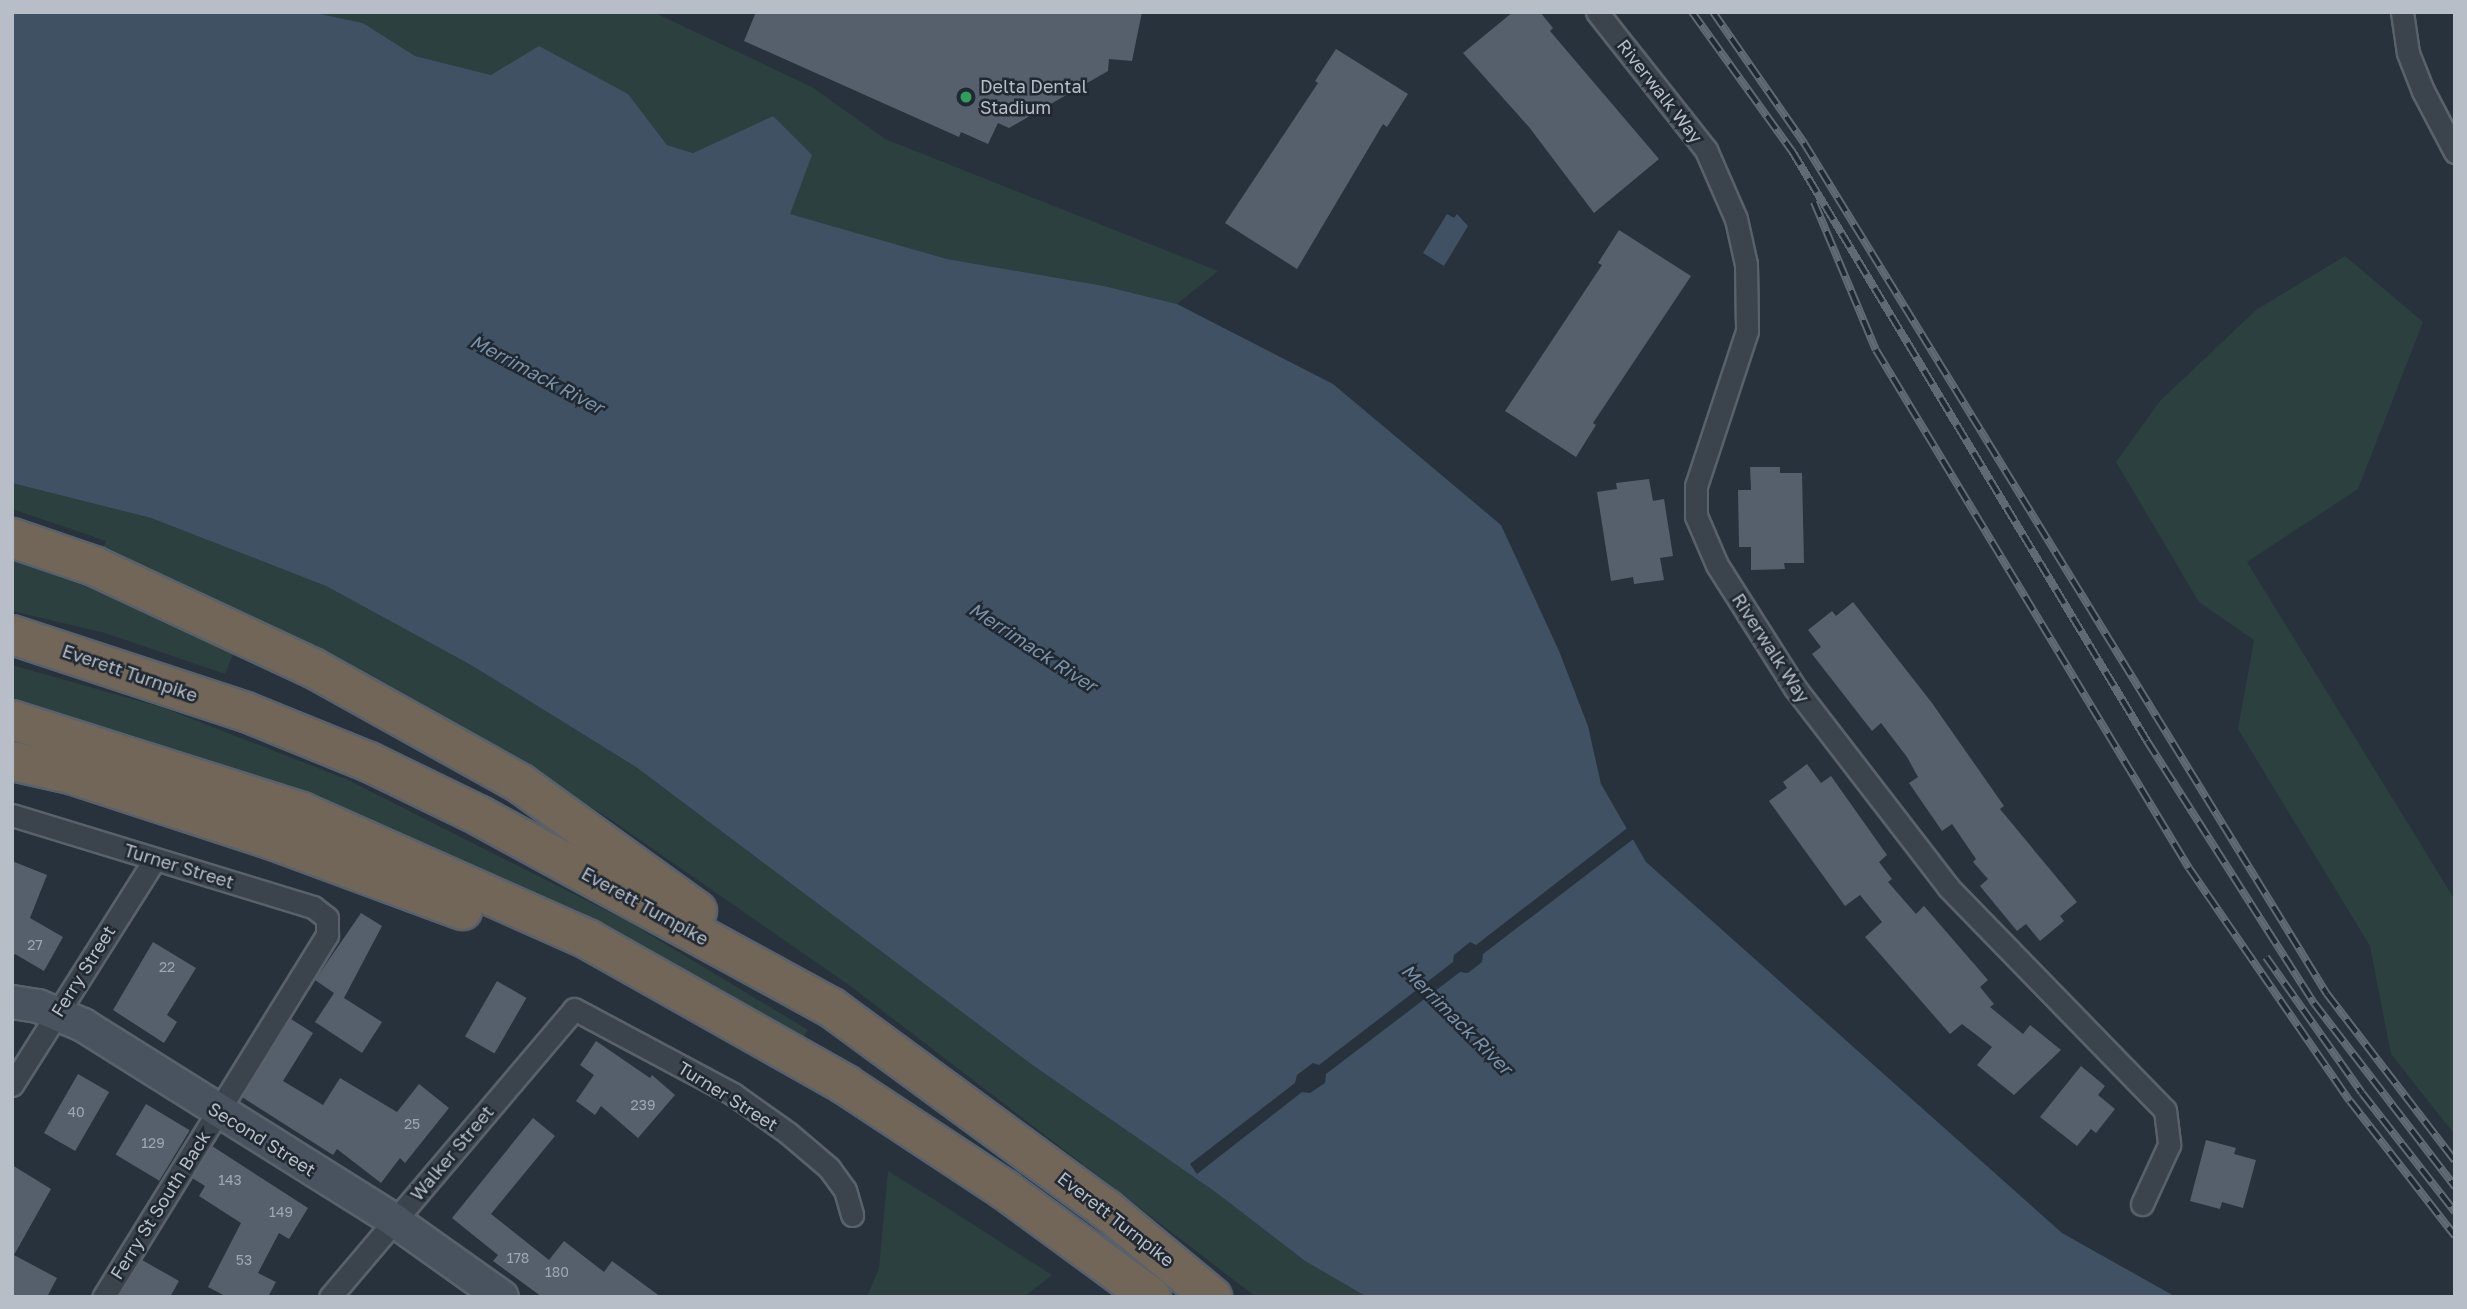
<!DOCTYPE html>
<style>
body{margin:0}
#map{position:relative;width:2467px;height:1309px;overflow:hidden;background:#27323c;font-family:"Golos Text",sans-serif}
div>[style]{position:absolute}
.green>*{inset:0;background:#2c403f}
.water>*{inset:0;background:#3f5163}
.pier>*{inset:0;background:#27323c}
.building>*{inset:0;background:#55606c;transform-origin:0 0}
.roads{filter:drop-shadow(2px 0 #59616b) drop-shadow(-2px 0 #59616b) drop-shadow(0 2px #59616b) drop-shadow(0 -2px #59616b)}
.minor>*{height:21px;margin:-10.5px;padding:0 10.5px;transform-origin:10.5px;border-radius:10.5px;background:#3b434d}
.secondary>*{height:32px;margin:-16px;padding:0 16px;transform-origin:16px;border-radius:16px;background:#49535f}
.motorway>*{height:38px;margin:-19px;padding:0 19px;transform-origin:19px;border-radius:19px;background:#726659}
.rail>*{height:8px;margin-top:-4px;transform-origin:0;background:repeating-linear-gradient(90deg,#202832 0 16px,#5f6a75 0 32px);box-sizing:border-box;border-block:2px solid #5f6a75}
.dots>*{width:19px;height:19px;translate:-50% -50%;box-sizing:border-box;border:4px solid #202832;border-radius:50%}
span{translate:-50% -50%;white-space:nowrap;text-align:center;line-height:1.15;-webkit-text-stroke:5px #202832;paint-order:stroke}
.number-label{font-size:14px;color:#9ea6b1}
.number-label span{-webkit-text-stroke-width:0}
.poi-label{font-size:18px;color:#b7bec8}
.left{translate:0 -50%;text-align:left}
.street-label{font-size:18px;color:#b7bec8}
.water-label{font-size:19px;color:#7b91a8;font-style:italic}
.frame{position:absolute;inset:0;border:14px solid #b7bec8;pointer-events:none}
</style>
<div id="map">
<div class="green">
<i style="clip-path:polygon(311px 12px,653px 12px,812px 87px,885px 139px,1218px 271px,1177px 304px,1104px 286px,947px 259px,789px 214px,773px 116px,693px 153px,667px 145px,628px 94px,491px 75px,415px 56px,363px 23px)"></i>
<i style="clip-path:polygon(2345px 256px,2423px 322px,2358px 489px,2247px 562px,2455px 900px,2455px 1135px,2391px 1054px,2370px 946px,2238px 729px,2254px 640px,2199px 602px,2116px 462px,2160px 401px,2256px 310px)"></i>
<i style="clip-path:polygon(12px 483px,151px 518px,326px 586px,471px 665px,636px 767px,1031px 1064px,1214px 1191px,1305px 1261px,1367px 1297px,1256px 1297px,849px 985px,604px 815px,366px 676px,102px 550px,106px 541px,12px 509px)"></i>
<i style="clip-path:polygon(12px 560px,90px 588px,233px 654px,225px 674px,105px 633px,12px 611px)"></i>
<i style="clip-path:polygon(12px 665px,164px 708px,346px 779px,627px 921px,808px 1030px,803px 1037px,714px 987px,471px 866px,135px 737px,12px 703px)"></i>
<i style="clip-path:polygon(888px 1171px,935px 1200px,1052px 1275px,1024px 1297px,867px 1297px,879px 1268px)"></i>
</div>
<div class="water">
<i style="clip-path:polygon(12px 12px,311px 12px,363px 23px,415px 56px,491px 75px,539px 46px,628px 94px,667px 145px,693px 153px,773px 116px,812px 155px,790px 214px,947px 259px,1104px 286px,1177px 304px,1333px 384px,1501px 525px,1559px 651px,1588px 726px,1601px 784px,1646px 862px,2062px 1233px,2176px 1297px,1367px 1297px,1305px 1261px,1214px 1191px,1031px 1064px,636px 767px,471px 665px,326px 586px,151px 518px,12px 483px)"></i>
<i style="clip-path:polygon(1447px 214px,1454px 218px,1457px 214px,1468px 226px,1444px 266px,1423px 253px)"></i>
</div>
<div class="pier">
<i style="clip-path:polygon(1630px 826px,1636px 837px,1483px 954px,1482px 962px,1468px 973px,1460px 972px,1326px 1074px,1325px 1083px,1310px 1093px,1302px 1092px,1197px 1174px,1190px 1164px,1295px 1083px,1297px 1075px,1313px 1063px,1319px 1065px,1453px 962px,1454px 955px,1470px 942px,1476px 945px)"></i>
</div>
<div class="building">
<i style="clip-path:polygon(756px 12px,1142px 12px,1132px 61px,1109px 59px,1108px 71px,1009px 128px,998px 123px,988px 144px,961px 132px,959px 137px,744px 41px)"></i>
<i style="clip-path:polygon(1513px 12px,1540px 12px,1553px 28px,1550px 31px,1659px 159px,1594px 213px,1529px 127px,1463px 53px)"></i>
<i style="clip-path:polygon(1336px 49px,1408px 94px,1387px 127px,1383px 124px,1297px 269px,1225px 223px,1318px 83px,1315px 81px)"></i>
<i style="clip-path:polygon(1619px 230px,1691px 276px,1593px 423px,1596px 425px,1576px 457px,1505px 411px,1602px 265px,1598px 263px)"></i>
<i style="clip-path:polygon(1750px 467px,1780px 467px,1780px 473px,1802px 473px,1804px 563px,1784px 563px,1785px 569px,1751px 570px,1751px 547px,1739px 547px,1738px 490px,1751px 490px)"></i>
<i style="clip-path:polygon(1649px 479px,1653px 501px,1664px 499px,1673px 556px,1660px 558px,1664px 580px,1634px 584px,1633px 577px,1611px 581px,1597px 492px,1617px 489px,1616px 483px)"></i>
<i style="clip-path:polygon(1853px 602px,1932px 703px,2004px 806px,2000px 809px,2077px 902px,2060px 916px,2064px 921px,2040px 941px,2026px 924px,2017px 931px,1980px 886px,1988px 879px,1973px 862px,1976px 859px,1952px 824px,1942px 831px,1909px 783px,1918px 777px,1907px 757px,1881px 723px,1872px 731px,1812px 654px,1821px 647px,1808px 630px,1832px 611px,1836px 616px)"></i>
<i style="clip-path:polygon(1807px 764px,1821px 783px,1831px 776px,1887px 855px,1879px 862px,1892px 879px,1888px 882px,1916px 914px,1924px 906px,1988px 980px,1980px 987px,1994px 1004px,1990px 1007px,2023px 1034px,2030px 1025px,2061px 1050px,2014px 1095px,1977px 1065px,1992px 1047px,1962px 1024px,1950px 1034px,1865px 937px,1882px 922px,1860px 895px,1845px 906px,1769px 801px,1787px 788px,1783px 782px)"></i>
<i style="clip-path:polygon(12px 861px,47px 875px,30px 918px,63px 937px,44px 971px,15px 954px,12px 959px)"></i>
<i style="clip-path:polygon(361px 913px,382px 926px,344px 998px,382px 1022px,362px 1053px,315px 1022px,334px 993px,315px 980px)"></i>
<i style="clip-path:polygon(153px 942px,196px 968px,167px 1015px,177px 1022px,164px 1043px,113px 1010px)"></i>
<i style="left:497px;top:981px;width:34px;height:64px;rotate:30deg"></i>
<i style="clip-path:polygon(291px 1019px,313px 1033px,283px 1081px,323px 1105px,340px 1078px,397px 1112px,419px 1084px,449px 1108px,405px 1163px,400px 1158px,381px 1183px,337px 1149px,333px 1155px,242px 1097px)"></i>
<i style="clip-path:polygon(596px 1041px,650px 1078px,652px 1075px,675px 1095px,638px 1138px,601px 1106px,595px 1115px,576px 1101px,594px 1075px,580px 1065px)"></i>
<i style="clip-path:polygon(2081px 1066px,2105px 1086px,2098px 1095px,2115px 1109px,2096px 1133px,2091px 1129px,2077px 1146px,2040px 1117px)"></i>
<i style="left:78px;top:1074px;width:36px;height:68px;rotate:30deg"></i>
<i style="left:146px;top:1104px;width:51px;height:59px;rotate:31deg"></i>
<i style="clip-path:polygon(533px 1118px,555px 1136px,491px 1214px,549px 1260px,564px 1241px,604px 1272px,612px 1261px,661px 1297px,542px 1297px,493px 1261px,498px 1255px,452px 1218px)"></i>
<i style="clip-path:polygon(2206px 1140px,2236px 1148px,2234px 1154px,2256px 1160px,2243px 1208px,2222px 1202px,2220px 1209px,2190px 1201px)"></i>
<i style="clip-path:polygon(212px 1146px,308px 1208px,289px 1239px,279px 1233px,258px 1273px,276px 1282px,268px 1297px,227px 1297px,208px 1287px,241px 1223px,199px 1196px,205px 1186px,192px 1178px)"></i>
<i style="clip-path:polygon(12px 1165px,51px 1189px,14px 1255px,57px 1278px,47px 1297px,12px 1297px)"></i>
<i style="clip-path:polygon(142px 1260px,179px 1281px,170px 1297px,119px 1297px)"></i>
</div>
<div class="roads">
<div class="minor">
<i style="left:1597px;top:12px;width:176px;rotate:51.7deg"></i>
<i style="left:1706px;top:150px;width:75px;rotate:66.5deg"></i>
<i style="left:1736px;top:219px;width:46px;rotate:77.5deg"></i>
<i style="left:1746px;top:264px;width:67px;rotate:89.1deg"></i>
<i style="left:1747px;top:331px;width:163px;rotate:108.2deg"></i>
<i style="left:1696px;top:486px;width:30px;rotate:90deg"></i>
<i style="left:1696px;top:516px;width:53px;rotate:66.8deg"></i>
<i style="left:1717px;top:565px;width:146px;rotate:57.6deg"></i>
<i style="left:1795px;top:688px;width:251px;rotate:52.4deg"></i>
<i style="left:1948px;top:887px;width:311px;rotate:45.8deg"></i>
<i style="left:2165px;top:1110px;width:35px;rotate:83deg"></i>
<i style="left:2169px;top:1145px;width:65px;rotate:114.6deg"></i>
<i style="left:2402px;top:12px;width:41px;rotate:81.7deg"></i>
<i style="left:2408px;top:53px;width:41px;rotate:68.5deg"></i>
<i style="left:2423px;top:91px;width:69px;rotate:62.3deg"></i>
<i style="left:12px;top:815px;width:315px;rotate:17deg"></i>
<i style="left:313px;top:907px;width:18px;rotate:38deg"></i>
<i style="left:327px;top:918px;width:17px;rotate:90deg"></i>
<i style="left:327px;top:935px;width:426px;rotate:121.7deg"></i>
<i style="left:12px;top:1085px;width:267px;rotate:-57.7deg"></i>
<i style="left:330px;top:1297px;width:377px;rotate:-49.7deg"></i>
<i style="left:574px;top:1009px;width:180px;rotate:28.1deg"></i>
<i style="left:733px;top:1094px;width:67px;rotate:35.3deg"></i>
<i style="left:788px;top:1133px;width:54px;rotate:40.5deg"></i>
<i style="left:829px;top:1168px;width:27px;rotate:54deg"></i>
<i style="left:845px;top:1190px;width:26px;rotate:74deg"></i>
</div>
<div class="secondary">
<i style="left:12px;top:1002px;width:26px;rotate:9deg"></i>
<i style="left:38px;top:1006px;width:49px;rotate:22.9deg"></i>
<i style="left:83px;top:1025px;width:368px;rotate:32.1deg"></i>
<i style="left:395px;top:1221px;width:131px;rotate:35.4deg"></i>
</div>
<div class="motorway">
<i style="left:12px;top:538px;width:87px;rotate:18.9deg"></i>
<i style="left:94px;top:566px;width:242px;rotate:25deg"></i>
<i style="left:313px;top:668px;width:238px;rotate:29.1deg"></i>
<i style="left:521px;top:784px;width:217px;rotate:35.8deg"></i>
<i style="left:12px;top:635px;width:246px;rotate:18.2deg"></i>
<i style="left:246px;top:712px;width:133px;rotate:22.1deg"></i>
<i style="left:369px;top:762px;width:123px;rotate:25.9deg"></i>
<i style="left:480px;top:816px;width:401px;rotate:28.6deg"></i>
<i style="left:832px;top:1008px;width:340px;rotate:36.3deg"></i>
<i style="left:1106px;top:1209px;width:138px;rotate:39.7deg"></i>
<i style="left:12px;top:720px;width:304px;rotate:17.6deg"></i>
<i style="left:302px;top:812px;width:314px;rotate:24deg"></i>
<i style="left:589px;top:940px;width:295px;rotate:29.4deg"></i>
<i style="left:846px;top:1085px;width:191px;rotate:33.4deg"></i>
<i style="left:1005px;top:1190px;width:181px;rotate:36.2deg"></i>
<i style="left:12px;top:761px;width:64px;rotate:12.7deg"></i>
<i style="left:74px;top:775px;width:206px;rotate:18.1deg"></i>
<i style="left:270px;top:839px;width:205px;rotate:20.3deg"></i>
</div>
</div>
<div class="rail">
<i style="left:1692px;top:12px;width:171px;rotate:54.3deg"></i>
<i style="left:1792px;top:151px;width:689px;rotate:58.96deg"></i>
<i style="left:2147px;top:741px;width:311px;rotate:57.5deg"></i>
<i style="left:2314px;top:1003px;width:232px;rotate:52.5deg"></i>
<i style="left:1713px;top:12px;width:160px;rotate:55.2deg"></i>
<i style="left:1804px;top:143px;width:999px;rotate:58.43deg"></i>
<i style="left:2327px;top:994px;width:210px;rotate:52.5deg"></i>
<i style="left:1814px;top:202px;width:160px;rotate:67.3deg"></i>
<i style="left:1876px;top:350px;width:605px;rotate:58.86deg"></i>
<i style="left:2189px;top:868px;width:283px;rotate:55.4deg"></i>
<i style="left:2350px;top:1101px;width:171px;rotate:52.1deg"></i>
<i style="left:2266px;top:957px;width:166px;rotate:54.8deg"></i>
<i style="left:2362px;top:1093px;width:151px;rotate:52deg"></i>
</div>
<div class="dots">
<i style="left:966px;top:97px;background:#2e9e5b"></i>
</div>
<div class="number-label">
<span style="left:35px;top:945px">27</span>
<span style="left:167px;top:967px">22</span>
<span style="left:643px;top:1105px">239</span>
<span style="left:76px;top:1112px">40</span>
<span style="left:412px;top:1124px">25</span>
<span style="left:153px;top:1143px">129</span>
<span style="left:230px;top:1180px">143</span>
<span style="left:281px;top:1212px">149</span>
<span style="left:518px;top:1258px">178</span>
<span style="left:244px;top:1260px">53</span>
<span style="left:557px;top:1272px">180</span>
</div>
<div class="poi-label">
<span class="left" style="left:980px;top:97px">Delta Dental<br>Stadium</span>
</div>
<div class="street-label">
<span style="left:1660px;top:91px;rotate:52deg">Riverwalk Way</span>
<span style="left:1771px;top:648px;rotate:57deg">Riverwalk Way</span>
<span style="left:130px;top:673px;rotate:19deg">Everett Turnpike</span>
<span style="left:179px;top:866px;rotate:17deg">Turner Street</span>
<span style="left:645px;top:906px;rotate:29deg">Everett Turnpike</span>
<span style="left:83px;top:971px;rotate:-58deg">Ferry Street</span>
<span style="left:728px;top:1096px;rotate:32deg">Turner Street</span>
<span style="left:262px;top:1139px;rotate:32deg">Second Street</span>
<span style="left:452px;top:1153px;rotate:-50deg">Walker Street</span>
<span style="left:160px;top:1205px;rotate:-58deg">Ferry St South Back</span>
<span style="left:1116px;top:1219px;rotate:38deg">Everett Turnpike</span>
</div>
<div class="water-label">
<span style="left:537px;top:374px;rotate:28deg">Merrimack River</span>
<span style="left:1033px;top:647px;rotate:33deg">Merrimack River</span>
<span style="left:1457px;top:1019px;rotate:45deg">Merrimack River</span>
</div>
<div class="frame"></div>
</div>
